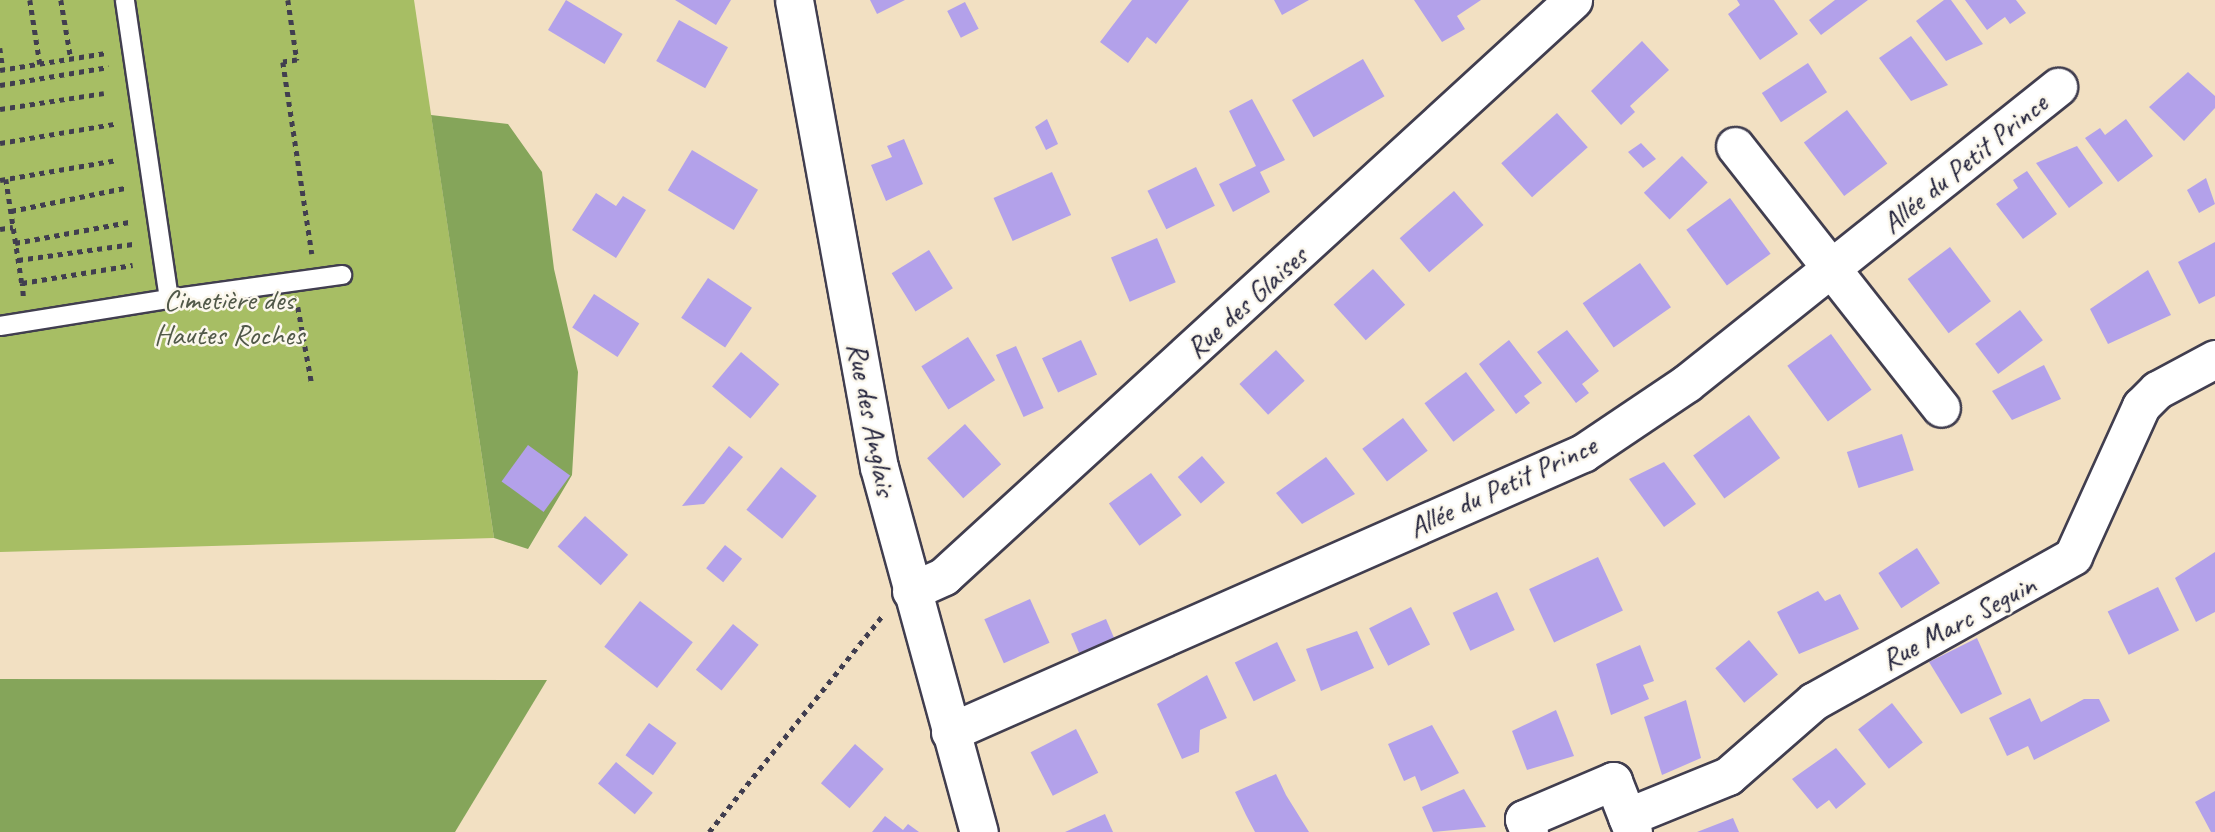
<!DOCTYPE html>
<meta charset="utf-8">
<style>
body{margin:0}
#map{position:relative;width:2215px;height:832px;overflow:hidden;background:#f2e0c2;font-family:Caveat,sans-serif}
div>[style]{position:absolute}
.green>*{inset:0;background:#a7be64}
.forest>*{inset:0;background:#85a55a}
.building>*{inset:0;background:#b3a1ea;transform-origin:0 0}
.path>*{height:4.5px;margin-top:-2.25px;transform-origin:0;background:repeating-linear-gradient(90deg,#413e4f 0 5px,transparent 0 10px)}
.roads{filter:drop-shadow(2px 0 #413e4f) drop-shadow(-2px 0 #413e4f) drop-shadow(0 2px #413e4f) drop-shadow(0 -2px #413e4f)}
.service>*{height:18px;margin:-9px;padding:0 9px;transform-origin:9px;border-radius:9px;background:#fff}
.minor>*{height:37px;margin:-18.5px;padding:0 18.5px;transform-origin:18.5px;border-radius:18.5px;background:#fff}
span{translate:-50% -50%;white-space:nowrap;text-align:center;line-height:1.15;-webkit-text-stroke:5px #fbf7ec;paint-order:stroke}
.street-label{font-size:30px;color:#22223b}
.park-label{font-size:30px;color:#515949}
</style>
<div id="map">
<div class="green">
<i style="clip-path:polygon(0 0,414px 0,494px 538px,0 552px)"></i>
</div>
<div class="forest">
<i style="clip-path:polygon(431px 115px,508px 124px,542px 172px,554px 269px,578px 372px,572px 475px,528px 549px,494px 538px)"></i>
<i style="clip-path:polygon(0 679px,547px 680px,455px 832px,0 832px)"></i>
</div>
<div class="building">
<i style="left:566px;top:0;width:66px;height:35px;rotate:31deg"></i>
<i style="clip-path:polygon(675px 0,731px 0,716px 25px)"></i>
<i style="clip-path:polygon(870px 0,905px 0,877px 14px)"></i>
<i style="clip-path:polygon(1132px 0,1189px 0,1156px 44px,1147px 37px,1128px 63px,1100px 42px)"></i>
<i style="clip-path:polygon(1274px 0,1309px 0,1282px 15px)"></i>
<i style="clip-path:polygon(1414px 0,1481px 0,1457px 16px,1465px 29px,1442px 42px)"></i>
<i style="clip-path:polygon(1737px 0,1774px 0,1798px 34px,1760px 60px,1728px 14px,1740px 5px)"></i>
<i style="clip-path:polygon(1835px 0,1868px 0,1821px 35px,1809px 20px)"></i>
<i style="clip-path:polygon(1944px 0,1951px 0,1983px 44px,1946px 61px,1916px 21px)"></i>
<i style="clip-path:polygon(1965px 0,2016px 0,2026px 13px,2010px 24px,2005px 17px,1987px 30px)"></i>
<i style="left:965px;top:2px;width:30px;height:20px;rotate:63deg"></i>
<i style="left:679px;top:20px;width:56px;height:47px;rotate:29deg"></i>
<i style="clip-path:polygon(1911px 36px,1948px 85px,1911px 101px,1879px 58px)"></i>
<i style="clip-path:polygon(1642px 41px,1669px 70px,1630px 106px,1635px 112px,1621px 125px,1591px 91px)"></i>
<i style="left:1363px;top:59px;width:43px;height:82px;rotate:60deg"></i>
<i style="left:1808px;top:63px;width:35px;height:55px;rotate:57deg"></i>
<i style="clip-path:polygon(2188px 72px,2215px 96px,2215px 108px,2184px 141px,2149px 107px)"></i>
<i style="clip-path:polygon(1252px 99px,1285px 160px,1260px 172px,1270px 192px,1233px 212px,1219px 184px,1256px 166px,1229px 111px)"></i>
<i style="left:1847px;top:110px;width:67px;height:54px;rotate:53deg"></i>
<i style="left:1557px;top:113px;width:46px;height:75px;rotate:48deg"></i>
<i style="clip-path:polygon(1047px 119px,1058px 144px,1046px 150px,1035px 127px)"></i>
<i style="clip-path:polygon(2126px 119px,2153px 156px,2118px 182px,2085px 138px,2100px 128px,2105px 135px)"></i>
<i style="clip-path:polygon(904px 139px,923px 184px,886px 201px,871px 165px,892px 157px,887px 146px)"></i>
<i style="clip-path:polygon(1641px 143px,1656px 159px,1643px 168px,1628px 152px)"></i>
<i style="clip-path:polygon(2077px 146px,2103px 183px,2069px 208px,2036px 163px)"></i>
<i style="left:692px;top:150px;width:77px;height:47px;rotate:31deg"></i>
<i style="left:1682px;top:156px;width:37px;height:53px;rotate:46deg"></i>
<i style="left:1196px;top:167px;width:43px;height:54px;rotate:64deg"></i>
<i style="clip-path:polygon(2027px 171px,2057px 214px,2023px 239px,1996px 204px,2018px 188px,2013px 180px)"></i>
<i style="left:1052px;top:172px;width:47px;height:64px;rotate:66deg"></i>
<i style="clip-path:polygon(2206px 178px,2215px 204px,2199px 213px,2187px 190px)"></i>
<i style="left:1454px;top:191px;width:45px;height:72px;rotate:49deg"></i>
<i style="clip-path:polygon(596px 193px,616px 206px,623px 196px,646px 210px,616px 258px,572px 230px)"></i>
<i style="left:1730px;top:198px;width:69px;height:54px;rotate:54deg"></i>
<i style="left:1157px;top:238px;width:48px;height:50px;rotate:67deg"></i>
<i style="clip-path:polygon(2215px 242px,2215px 296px,2199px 304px,2178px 262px)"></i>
<i style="left:1950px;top:247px;width:68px;height:53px;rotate:53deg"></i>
<i style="left:929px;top:250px;width:45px;height:44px;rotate:58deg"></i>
<i style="left:1640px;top:263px;width:54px;height:70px;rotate:55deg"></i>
<i style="left:1373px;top:269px;width:48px;height:53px;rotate:48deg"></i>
<i style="clip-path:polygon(2148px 270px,2171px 315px,2108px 344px,2090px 309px)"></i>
<i style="left:708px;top:278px;width:53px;height:48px;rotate:34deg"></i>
<i style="left:594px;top:294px;width:54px;height:40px;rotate:33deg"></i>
<i style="left:2020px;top:310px;width:38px;height:56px;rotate:53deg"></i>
<i style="clip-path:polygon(1567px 330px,1599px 371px,1582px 384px,1589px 393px,1576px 403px,1537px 352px)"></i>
<i style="left:1831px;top:334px;width:69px;height:54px;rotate:54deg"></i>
<i style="left:968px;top:337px;width:51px;height:55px;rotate:58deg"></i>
<i style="left:1081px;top:340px;width:38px;height:43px;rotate:65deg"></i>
<i style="clip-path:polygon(1509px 340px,1542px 383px,1524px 396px,1530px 403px,1516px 414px,1479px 364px)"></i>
<i style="left:1016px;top:346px;width:68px;height:22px;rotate:66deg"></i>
<i style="left:1276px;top:350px;width:42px;height:50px;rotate:47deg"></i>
<i style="left:741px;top:352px;width:50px;height:45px;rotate:40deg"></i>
<i style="clip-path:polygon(2044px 365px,2061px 399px,2012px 420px,1992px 391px)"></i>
<i style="left:1466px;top:372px;width:48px;height:52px;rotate:53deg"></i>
<i style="left:1749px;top:415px;width:53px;height:69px;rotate:54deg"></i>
<i style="left:1403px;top:418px;width:41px;height:51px;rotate:53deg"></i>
<i style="left:965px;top:424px;width:54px;height:51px;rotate:48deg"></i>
<i style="left:1902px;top:434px;width:38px;height:58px;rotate:72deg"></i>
<i style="left:528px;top:445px;width:52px;height:45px;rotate:36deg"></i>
<i style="clip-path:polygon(729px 446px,743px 457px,704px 504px,682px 506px)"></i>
<i style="left:1202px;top:456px;width:35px;height:32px;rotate:49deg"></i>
<i style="clip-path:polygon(1326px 457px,1355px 494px,1302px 524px,1276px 493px)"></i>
<i style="clip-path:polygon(1664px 462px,1696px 504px,1664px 527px,1629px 479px)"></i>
<i style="left:781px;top:467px;width:46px;height:55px;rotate:39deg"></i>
<i style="left:1151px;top:473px;width:52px;height:52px;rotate:54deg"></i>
<i style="left:585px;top:516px;width:58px;height:41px;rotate:42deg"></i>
<i style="left:725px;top:545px;width:22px;height:30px;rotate:39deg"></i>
<i style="left:1917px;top:548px;width:42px;height:46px;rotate:57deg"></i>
<i style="clip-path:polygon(2215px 552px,2215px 612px,2196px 622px,2175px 578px)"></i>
<i style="left:1598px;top:557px;width:59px;height:76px;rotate:65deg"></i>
<i style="left:2158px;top:587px;width:48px;height:56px;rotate:64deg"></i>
<i style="clip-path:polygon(1818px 591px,1825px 601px,1840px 594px,1859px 629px,1799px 654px,1777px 612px)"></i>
<i style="left:1497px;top:592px;width:42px;height:49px;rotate:65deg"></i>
<i style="left:1030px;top:599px;width:48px;height:50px;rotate:66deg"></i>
<i style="left:640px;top:601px;width:67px;height:58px;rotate:38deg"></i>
<i style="left:1411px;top:607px;width:42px;height:47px;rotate:63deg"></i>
<i style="left:1106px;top:619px;width:21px;height:38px;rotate:67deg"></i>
<i style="left:733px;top:624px;width:33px;height:59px;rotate:39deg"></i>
<i style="clip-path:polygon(1357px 631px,1374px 668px,1321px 691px,1306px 649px)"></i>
<i style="clip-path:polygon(1977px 638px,2002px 694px,1961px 714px,1929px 662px)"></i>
<i style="left:1749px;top:640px;width:45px;height:44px;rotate:50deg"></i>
<i style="left:1277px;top:642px;width:43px;height:47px;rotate:64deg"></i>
<i style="clip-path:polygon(1640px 645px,1654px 681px,1643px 685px,1649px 699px,1611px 715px,1596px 664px)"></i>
<i style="clip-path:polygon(1207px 675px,1227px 718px,1200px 730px,1199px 752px,1182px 759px,1157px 704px)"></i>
<i style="clip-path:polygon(2030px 698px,2041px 722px,2084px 699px,2099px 699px,2110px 721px,2034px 760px,2028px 746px,2007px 756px,1989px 718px)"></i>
<i style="clip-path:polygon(1686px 700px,1701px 758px,1662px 775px,1644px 717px)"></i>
<i style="left:1892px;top:703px;width:50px;height:43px;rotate:52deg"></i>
<i style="clip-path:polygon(1556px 710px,1574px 756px,1527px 770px,1512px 731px)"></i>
<i style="left:649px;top:723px;width:34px;height:40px;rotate:36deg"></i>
<i style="clip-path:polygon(1432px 725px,1459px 773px,1421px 791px,1415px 776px,1404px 781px,1388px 744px)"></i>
<i style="left:1076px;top:729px;width:49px;height:51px;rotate:63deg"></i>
<i style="left:855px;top:744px;width:38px;height:52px;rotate:41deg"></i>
<i style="clip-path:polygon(1836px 748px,1866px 784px,1836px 809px,1829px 800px,1817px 809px,1792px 779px)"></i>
<i style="left:616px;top:762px;width:48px;height:28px;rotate:40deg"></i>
<i style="clip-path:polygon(1276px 774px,1286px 795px,1309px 832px,1255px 832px,1246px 815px,1235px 792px)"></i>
<i style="clip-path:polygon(1464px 789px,1486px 827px,1433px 832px,1422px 807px)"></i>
<i style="clip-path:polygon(2215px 791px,2215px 832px,2211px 832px,2195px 802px)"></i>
<i style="clip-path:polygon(1105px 814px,1113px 832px,1065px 832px)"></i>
<i style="clip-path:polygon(885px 816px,903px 830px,908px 824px,919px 832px,872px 832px)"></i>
<i style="clip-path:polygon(1733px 818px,1739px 832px,1697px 832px)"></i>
</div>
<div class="path">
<i style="left:30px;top:0;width:65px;rotate:81.1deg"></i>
<i style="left:61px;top:0;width:60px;rotate:80.4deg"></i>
<i style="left:288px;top:0;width:61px;rotate:81.5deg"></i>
<i style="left:297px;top:60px;width:14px;rotate:172deg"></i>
<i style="left:283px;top:62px;width:194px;rotate:81.4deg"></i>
<i style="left:0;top:48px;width:22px;rotate:82deg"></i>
<i style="left:0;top:70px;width:107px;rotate:-9.1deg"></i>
<i style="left:0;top:85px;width:110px;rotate:-9.4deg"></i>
<i style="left:0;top:109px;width:105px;rotate:-8.7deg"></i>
<i style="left:0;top:143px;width:116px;rotate:-9.5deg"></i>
<i style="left:6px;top:179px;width:105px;rotate:81.3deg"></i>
<i style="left:0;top:180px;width:119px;rotate:-9.7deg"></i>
<i style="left:11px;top:211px;width:116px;rotate:-11.4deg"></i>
<i style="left:0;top:229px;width:13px;rotate:-9deg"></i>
<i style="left:15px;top:243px;width:116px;rotate:-10.4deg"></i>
<i style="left:18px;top:260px;width:116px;rotate:-7.9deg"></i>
<i style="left:23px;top:296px;width:13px;rotate:-94deg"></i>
<i style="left:22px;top:283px;width:112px;rotate:-9.2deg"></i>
<i style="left:298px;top:307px;width:79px;rotate:79.8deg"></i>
<i style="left:709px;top:832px;width:278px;rotate:-51.3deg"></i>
</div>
<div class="roads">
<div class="service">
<i style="left:169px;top:299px;width:175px;rotate:-7.9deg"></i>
<i style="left:0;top:326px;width:171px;rotate:-9.1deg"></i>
<i style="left:169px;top:299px;width:302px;rotate:-98.4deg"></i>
</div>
<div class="minor">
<i style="left:794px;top:0;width:475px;rotate:79.7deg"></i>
<i style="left:879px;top:467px;width:378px;rotate:74.7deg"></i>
<i style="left:1735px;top:146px;width:333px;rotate:51.8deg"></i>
<i style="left:911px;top:591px;width:36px;rotate:-24deg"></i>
<i style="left:944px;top:576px;width:853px;rotate:-42.48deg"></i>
<i style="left:950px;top:732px;width:692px;rotate:-23.79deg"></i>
<i style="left:1583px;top:453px;width:125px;rotate:-33.9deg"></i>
<i style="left:1687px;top:383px;width:475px;rotate:-38.6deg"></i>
<i style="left:1627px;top:817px;width:109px;rotate:-22.1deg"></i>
<i style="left:1728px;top:776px;width:114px;rotate:-41.1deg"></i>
<i style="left:1814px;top:701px;width:297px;rotate:-29.2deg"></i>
<i style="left:2073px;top:556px;width:165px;rotate:-65.6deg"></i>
<i style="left:2141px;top:406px;width:23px;rotate:-45deg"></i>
<i style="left:2157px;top:390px;width:66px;rotate:-28.1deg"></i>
<i style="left:1529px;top:832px;width:14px;rotate:-111deg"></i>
<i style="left:1524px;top:819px;width:97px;rotate:-23.1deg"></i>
<i style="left:1613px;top:781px;width:55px;rotate:68.6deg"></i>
</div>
</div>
<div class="street-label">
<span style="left:1964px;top:163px;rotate:-39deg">Allée du Petit Prince</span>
<span style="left:1246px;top:302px;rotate:-42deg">Rue des Glaises</span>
<span style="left:872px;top:419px;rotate:79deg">Rue des Anglais</span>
<span style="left:1502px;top:486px;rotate:-25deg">Allée du Petit Prince</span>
<span style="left:1958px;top:622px;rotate:-28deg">Rue Marc Seguin</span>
</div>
<div class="park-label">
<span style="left:229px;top:316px">Cimetière des<br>Hautes Roches</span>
</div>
</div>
